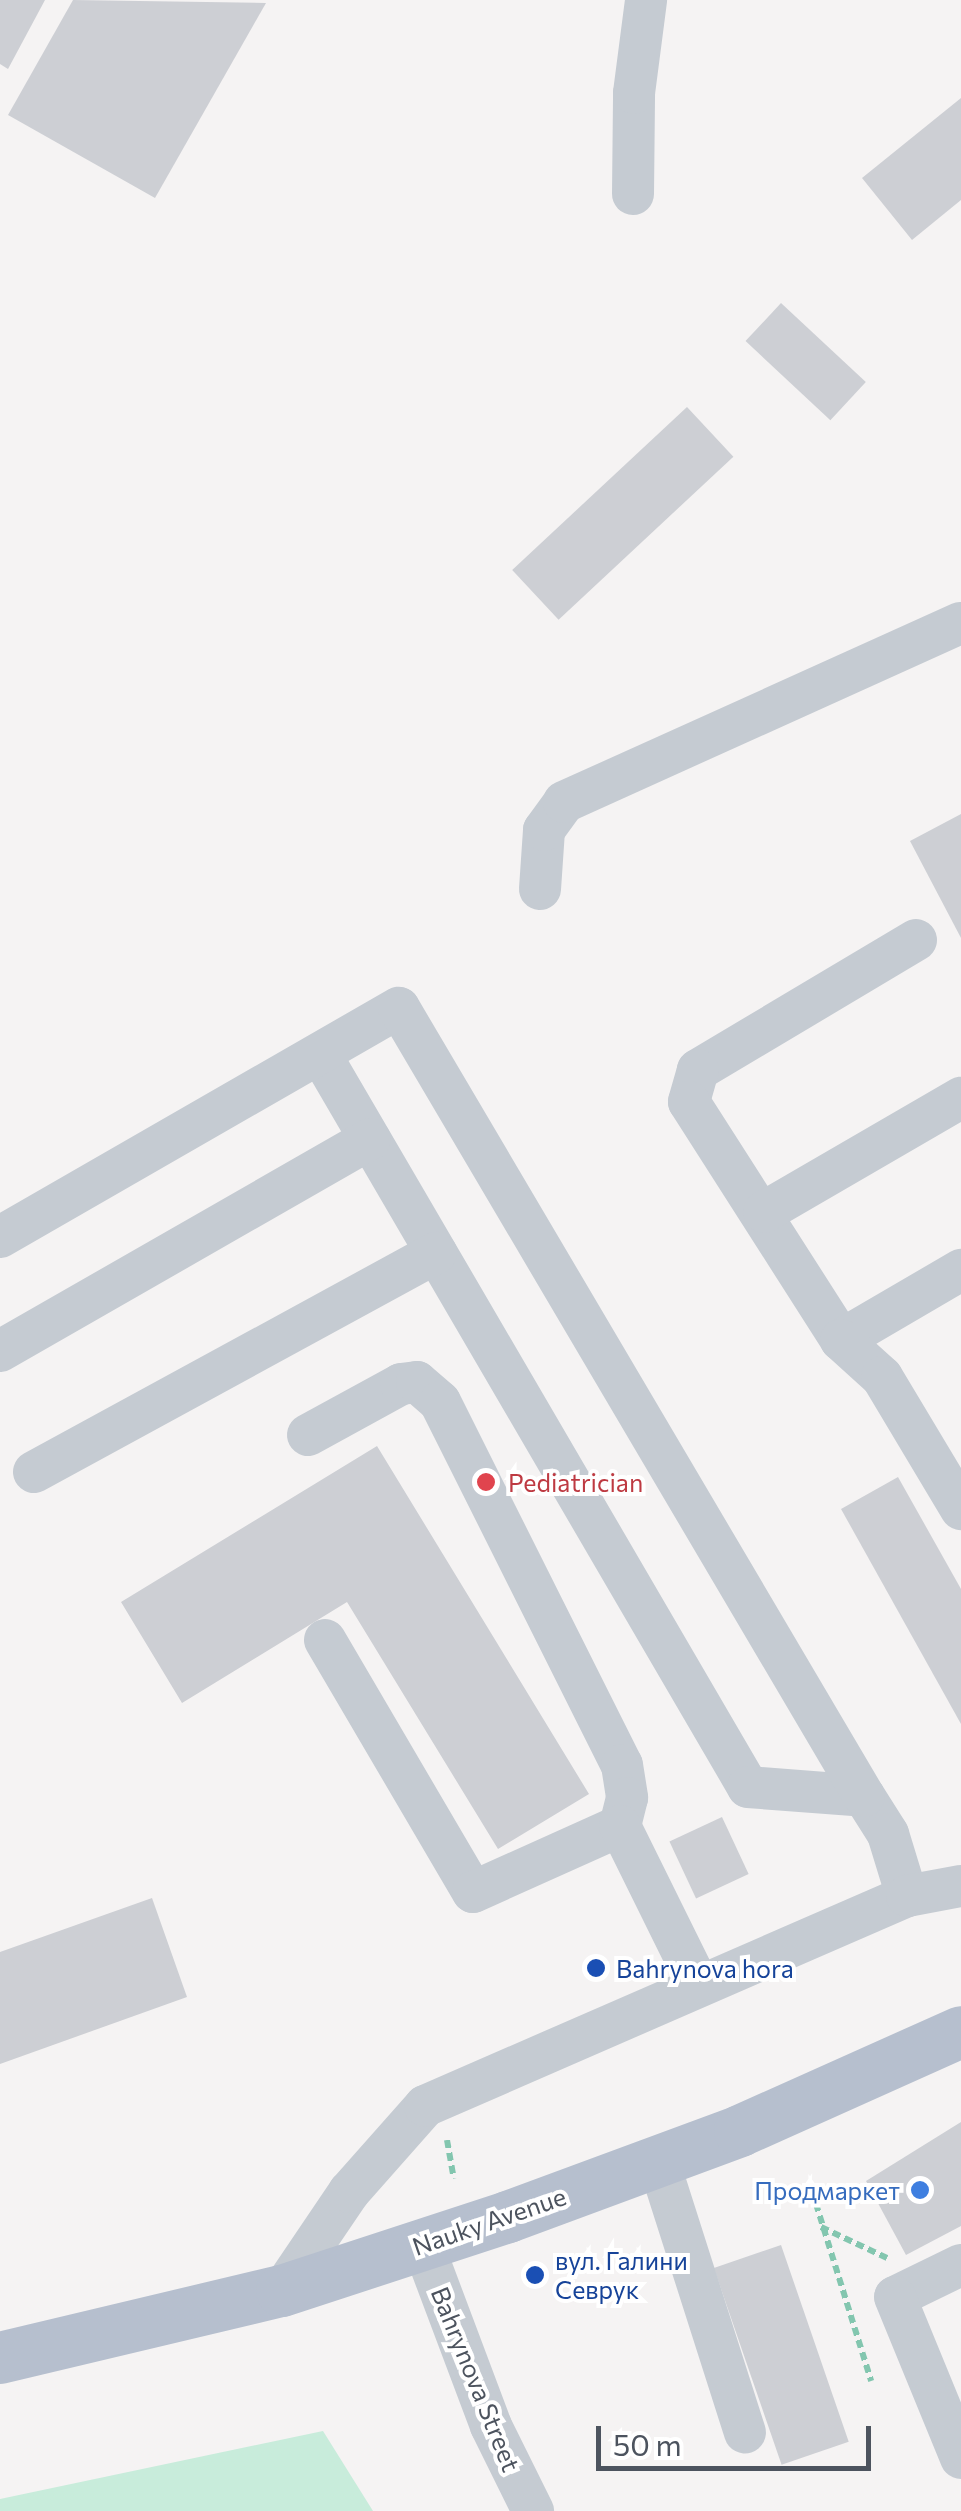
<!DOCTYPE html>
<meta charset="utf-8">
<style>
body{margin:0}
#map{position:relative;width:961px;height:2511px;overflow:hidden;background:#f5f3f3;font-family:Commissioner,sans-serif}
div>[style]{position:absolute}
.green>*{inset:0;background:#c8ecdb}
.building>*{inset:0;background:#cdcfd4;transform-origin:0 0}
.path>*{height:6px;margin-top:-3px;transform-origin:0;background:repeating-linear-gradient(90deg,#83c6af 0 8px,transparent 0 13px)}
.minor>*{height:42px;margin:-21px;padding:0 21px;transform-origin:21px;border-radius:21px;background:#c5cbd2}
.major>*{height:52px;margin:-26px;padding:0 26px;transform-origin:26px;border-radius:26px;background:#b6bfce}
.dots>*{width:28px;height:28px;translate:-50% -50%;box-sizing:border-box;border:5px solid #fff;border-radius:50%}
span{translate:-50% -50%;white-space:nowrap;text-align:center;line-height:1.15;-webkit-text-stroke:8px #fff;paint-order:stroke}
.health-label{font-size:25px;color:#be3a42}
.left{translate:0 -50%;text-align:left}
.transit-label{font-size:25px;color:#164399}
.shop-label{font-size:25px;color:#366cbe}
.right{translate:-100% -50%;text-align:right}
.street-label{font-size:25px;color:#4c535e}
.scale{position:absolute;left:596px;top:2426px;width:275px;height:45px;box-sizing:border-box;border:5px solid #4c535e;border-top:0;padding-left:12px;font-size:30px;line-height:35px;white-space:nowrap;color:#4c535e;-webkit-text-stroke:8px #fff;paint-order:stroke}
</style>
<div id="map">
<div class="green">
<i style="clip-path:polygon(323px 2431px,373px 2511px,0 2511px,0 2499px)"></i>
</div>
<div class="building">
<i style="clip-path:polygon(0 0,45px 0,8px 69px,0 64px)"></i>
<i style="clip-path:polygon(73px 0,266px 3px,155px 198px,8px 115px)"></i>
<i style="clip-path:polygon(961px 98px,961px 200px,912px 240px,862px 178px)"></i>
<i style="left:781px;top:303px;width:116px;height:52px;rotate:43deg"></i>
<i style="left:687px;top:407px;width:68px;height:239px;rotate:47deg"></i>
<i style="clip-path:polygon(961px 814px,961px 938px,910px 841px)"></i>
<i style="clip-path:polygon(377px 1446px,589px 1794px,498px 1849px,347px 1602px,182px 1703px,121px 1602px)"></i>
<i style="clip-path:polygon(898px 1477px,961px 1589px,961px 1724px,841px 1509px)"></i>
<i style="left:722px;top:1817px;width:63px;height:58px;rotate:65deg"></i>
<i style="clip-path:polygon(152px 1898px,187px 1997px,0 2064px,0 1952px)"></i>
<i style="clip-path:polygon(961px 2122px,961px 2226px,906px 2255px,866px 2181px)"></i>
<i style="left:781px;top:2245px;width:208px;height:71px;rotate:71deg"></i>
</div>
<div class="path">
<i style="left:447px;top:2140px;width:39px;rotate:80deg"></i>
<i style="left:812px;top:2191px;width:199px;rotate:72.7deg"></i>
<i style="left:821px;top:2227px;width:73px;rotate:25.2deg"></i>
</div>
<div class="minor">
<i style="left:633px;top:194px;width:101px;rotate:-89.4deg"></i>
<i style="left:634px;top:93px;width:94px;rotate:-82.6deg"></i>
<i style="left:540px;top:889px;width:59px;rotate:-86.1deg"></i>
<i style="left:544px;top:830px;width:34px;rotate:-54deg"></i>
<i style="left:564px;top:802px;width:435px;rotate:-24.3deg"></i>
<i style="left:916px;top:940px;width:254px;rotate:149.2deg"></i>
<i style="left:698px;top:1070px;width:33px;rotate:106deg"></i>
<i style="left:689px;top:1102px;width:282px;rotate:57.4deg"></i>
<i style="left:841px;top:1340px;width:139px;rotate:-30.3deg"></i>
<i style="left:322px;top:1057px;width:845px;rotate:59.73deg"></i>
<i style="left:748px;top:1787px;width:116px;rotate:4.4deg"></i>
<i style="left:864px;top:1796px;width:45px;rotate:57.7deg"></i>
<i style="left:888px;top:1834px;width:65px;rotate:73deg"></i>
<i style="left:764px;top:1212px;width:228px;rotate:-30.1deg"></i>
<i style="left:0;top:1237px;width:460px;rotate:-29.9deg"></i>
<i style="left:399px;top:1008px;width:915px;rotate:59.46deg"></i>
<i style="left:841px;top:1340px;width:55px;rotate:42.1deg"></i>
<i style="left:882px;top:1377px;width:154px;rotate:59.1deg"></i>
<i style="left:0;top:1351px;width:426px;rotate:-29.8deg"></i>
<i style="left:308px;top:1435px;width:106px;rotate:-28.7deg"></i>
<i style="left:401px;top:1384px;width:16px;rotate:-7deg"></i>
<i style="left:417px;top:1382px;width:30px;rotate:41deg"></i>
<i style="left:440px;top:1402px;width:406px;rotate:63.4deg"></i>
<i style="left:622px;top:1765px;width:33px;rotate:81deg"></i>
<i style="left:627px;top:1798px;width:29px;rotate:104deg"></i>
<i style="left:34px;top:1472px;width:458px;rotate:-28.6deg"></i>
<i style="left:325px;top:1640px;width:292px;rotate:59.6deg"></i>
<i style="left:473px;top:1892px;width:161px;rotate:-24.2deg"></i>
<i style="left:620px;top:1826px;width:178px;rotate:63.7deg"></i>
<i style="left:658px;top:2160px;width:286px;rotate:72.3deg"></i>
<i style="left:423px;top:2245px;width:193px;rotate:69.4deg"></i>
<i style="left:491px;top:2426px;width:95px;rotate:63.7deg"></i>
<i style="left:961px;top:2265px;width:73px;rotate:154.1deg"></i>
<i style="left:895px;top:2297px;width:174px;rotate:67.7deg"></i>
<i style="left:282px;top:2291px;width:120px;rotate:-55.9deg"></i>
<i style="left:349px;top:2192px;width:115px;rotate:-48.5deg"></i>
<i style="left:425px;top:2106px;width:526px;rotate:-23.54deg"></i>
<i style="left:907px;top:1896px;width:55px;rotate:-10.5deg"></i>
</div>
<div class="major">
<i style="left:0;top:2358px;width:290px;rotate:-13.4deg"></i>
<i style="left:282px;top:2291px;width:238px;rotate:-18.1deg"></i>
<i style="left:508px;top:2217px;width:247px;rotate:-20.3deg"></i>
<i style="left:740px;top:2131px;width:242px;rotate:-24.1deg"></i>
</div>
<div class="dots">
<i style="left:486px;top:1482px;background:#e0444e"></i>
<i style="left:596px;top:1968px;background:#1a4fb4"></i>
<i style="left:920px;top:2190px;background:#3f7fe0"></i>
<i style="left:535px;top:2275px;background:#1a4fb4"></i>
</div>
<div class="health-label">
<span class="left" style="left:508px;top:1482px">Pediatrician</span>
</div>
<div class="transit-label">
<span class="left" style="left:616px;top:1968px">Bahrynova hora</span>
<span class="left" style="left:555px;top:2275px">вул. Галини<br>Севрук</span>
</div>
<div class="shop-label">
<span class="right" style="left:900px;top:2190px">Продмаркет</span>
</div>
<div class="street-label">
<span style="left:489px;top:2221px;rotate:-19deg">Nauky Avenue</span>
<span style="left:476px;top:2379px;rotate:68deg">Bahrynova Street</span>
</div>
<div class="scale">50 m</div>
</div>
